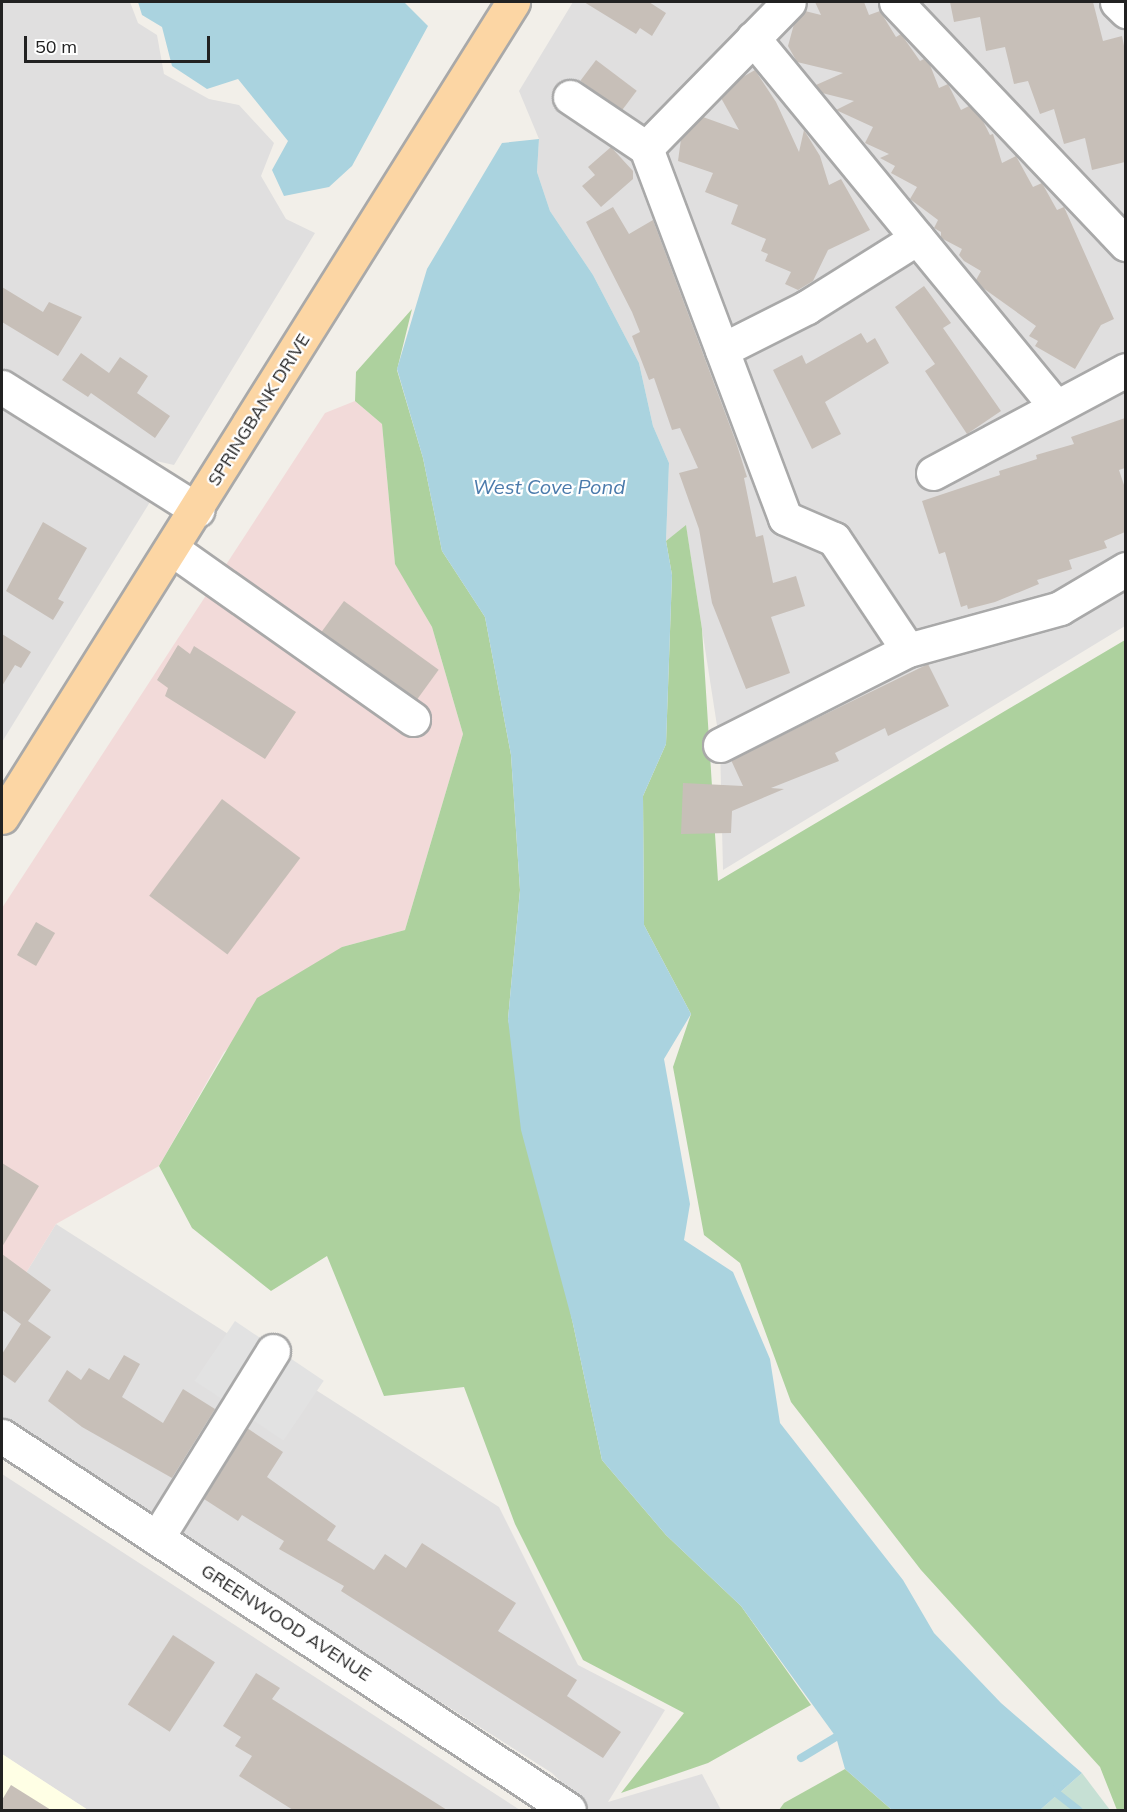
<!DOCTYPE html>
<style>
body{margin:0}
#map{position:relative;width:1127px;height:1812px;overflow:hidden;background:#f2efe9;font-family:Mulish,sans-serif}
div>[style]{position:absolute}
.residential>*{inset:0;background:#e0dfdf}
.commercial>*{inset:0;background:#f2dad9}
.education>*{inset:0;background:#ffffe5}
.forest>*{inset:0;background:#add19e}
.wetland>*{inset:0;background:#c6e0d4}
.parking>*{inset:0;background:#e2e2e2;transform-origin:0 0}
.water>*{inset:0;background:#aad3df}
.stream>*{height:8px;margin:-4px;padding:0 4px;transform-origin:4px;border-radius:4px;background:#aad3df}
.building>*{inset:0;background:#c7bfb8;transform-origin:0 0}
.roads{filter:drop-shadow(2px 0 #a9a9a9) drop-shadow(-2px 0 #a9a9a9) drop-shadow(0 2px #a9a9a9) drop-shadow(0 -2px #a9a9a9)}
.minor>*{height:33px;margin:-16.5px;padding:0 16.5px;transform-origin:16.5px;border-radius:16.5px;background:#fff}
.major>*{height:33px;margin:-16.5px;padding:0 16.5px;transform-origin:16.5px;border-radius:16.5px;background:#fcd6a4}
span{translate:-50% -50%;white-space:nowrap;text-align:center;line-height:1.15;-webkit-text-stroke:4.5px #fff;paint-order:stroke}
.street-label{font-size:18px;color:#222}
.water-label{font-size:20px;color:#4a7aab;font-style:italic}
.frame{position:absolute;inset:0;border:3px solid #222;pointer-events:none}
.scale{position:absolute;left:24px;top:36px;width:186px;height:27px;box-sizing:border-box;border:3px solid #222;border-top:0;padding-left:8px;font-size:18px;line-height:21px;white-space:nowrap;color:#222;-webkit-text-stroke:4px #fff;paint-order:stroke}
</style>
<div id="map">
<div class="residential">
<i style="clip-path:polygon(2px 2px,130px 2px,138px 23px,157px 35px,164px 74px,209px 99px,239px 105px,274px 143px,261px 176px,286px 219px,315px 233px,174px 465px,138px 457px,2px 371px)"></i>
<i style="clip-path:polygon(573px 2px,1125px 2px,1125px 626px,723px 870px,720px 745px,686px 526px,666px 541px,669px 463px,653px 426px,639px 363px,593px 275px,550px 211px,537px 172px,539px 139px,519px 91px)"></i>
<i style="clip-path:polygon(2px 407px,150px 502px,2px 742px)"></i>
<i style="clip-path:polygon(56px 1224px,499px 1507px,578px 1665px,665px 1710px,608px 1802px,702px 1774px,721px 1810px,590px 1810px,552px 1773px,2px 1423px,2px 1312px)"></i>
<i style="clip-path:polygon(2px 1474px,520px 1810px,88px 1810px,2px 1754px)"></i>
</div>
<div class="commercial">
<i style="clip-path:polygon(355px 401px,382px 424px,395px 563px,432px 627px,463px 734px,405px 930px,342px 947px,224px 1052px,159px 1166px,56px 1224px,2px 1312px,2px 908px,325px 413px)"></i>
</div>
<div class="education">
<i style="clip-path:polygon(2px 1754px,88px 1810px,2px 1810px)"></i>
</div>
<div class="forest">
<i style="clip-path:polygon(412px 309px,397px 370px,423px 458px,442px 551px,485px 617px,511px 755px,520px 890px,508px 1019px,602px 1460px,666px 1535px,741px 1606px,811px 1705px,708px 1763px,621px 1793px,684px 1713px,583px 1660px,515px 1524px,464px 1387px,384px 1396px,327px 1256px,271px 1291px,192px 1228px,159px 1166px,257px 998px,342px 947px,405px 930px,463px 734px,432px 627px,395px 564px,382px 424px,355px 401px,356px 372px)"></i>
<i style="clip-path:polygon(686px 525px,702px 629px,718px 881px,1125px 640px,1125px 1810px,1117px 1810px,1100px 1767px,921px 1570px,791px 1402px,740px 1263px,704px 1235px,673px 1067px,691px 1014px,644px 925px,643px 796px,666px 744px,672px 575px,666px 541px)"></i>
<i style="clip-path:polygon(845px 1769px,892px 1810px,779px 1810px,784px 1803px)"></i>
</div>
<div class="wetland">
<i style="clip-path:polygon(1082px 1773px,1110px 1810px,1040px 1810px)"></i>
</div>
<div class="parking">
<i style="left:235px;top:1321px;width:107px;height:72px;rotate:34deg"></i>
</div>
<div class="water">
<i style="clip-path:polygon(138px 2px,404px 2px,428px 26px,352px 166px,329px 187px,284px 196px,272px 170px,288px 141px,238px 79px,207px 89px,172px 66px,162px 27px,142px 15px)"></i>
<i style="clip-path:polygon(539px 139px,537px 172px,550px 211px,593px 275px,639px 363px,653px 426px,669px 463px,666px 541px,672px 575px,666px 744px,643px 796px,644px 925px,691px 1014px,664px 1059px,690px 1204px,684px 1240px,733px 1272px,770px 1359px,780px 1423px,903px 1580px,934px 1633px,1001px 1703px,1082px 1773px,1040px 1810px,892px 1810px,845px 1769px,836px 1737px,741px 1606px,666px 1535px,602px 1460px,573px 1324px,521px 1130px,508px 1019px,520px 890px,511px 755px,485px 617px,442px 551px,423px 458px,397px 369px,427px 269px,502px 143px)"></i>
</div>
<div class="stream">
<i style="left:801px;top:1758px;width:41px;rotate:-31deg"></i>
<i style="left:1050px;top:1788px;width:36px;rotate:38deg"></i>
</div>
<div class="building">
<i style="clip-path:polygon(584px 2px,649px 2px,666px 13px,652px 36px,640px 28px,636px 34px)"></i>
<i style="clip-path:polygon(815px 2px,864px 2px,869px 15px,880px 11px,896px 37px,901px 34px,920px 61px,924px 59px,930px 65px,939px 88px,948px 84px,961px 110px,969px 106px,983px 121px,990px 135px,993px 134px,1002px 163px,1016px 156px,1033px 187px,1042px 183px,1057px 210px,1064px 207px,1114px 319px,1101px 325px,1075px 369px,1035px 346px,1038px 341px,1029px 336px,1036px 326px,983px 288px,976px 280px,981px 271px,964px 261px,959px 255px,962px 249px,941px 238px,941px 232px,934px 228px,938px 220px,910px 199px,917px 187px,891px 173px,895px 166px,880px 158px,889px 154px,865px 143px,873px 127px,836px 110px,854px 101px,822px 93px,816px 85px,843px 73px,797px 62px,788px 46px,794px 24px,805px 11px,821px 15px)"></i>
<i style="clip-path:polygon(950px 2px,1093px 2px,1103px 41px,1122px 36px,1125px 51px,1125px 162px,1092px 170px,1085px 138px,1064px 144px,1054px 109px,1040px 114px,1028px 81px,1014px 84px,1005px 47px,986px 51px,980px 17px,954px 22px)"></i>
<i style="left:596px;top:60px;width:51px;height:26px;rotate:37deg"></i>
<i style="clip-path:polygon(755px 70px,776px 102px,799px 152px,804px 130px,820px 156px,829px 185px,841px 179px,870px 230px,828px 250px,813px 281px,798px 290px,785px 284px,791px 272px,765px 261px,768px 254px,761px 251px,766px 239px,731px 224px,738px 205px,705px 192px,713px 173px,678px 161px,681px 139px,703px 117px,739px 130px,721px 98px,741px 78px)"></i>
<i style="clip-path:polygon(611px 147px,633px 171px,633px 179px,601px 207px,582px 186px,595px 175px,588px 167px)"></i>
<i style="clip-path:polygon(613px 207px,629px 234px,653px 220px,736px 442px,747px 477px,744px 478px,756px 537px,763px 535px,773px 583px,796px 576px,805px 606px,771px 617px,790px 673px,746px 689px,712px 603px,699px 529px,679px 473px,698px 468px,680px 428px,672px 430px,654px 378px,649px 380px,632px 336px,640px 332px,632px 312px,586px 222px)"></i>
<i style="clip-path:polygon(924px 286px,951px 323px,943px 328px,1001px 411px,967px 434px,925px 371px,935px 364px,895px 307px)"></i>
<i style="clip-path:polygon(2px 287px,43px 312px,49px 302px,82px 317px,58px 356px,2px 322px)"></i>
<i style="clip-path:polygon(861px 333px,867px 343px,875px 338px,889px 363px,825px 402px,841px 434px,812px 449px,773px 370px,802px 355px,806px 364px)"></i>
<i style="clip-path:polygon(81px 353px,109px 373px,120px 357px,148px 376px,137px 393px,170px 416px,155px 438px,91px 393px,88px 397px,62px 380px)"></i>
<i style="clip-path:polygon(1125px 418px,1125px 468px,1119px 470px,1125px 488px,1125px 532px,1104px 541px,1107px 548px,1069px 560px,1072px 569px,1037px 580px,1039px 584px,995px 602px,968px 609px,967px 605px,961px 607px,945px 552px,939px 554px,922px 501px,1000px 475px,999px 471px,1037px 459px,1036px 455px,1074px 444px,1071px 437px)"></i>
<i style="clip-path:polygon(43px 522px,87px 548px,58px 599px,64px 602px,53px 620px,6px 591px)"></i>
<i style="left:344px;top:601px;width:117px;height:38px;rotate:36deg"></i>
<i style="clip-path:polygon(2px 634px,31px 652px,21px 668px,15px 665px,2px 686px)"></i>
<i style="clip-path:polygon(178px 645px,190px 654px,194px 646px,296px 712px,265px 759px,165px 696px,168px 688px,157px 680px)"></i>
<i style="clip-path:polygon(928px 664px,949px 706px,888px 736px,885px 728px,835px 753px,839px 761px,771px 788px,784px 789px,732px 811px,731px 833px,681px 834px,683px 783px,743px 786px,731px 760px)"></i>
<i style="left:222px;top:799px;width:98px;height:121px;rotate:37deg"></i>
<i style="left:36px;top:922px;width:22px;height:38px;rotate:30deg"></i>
<i style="clip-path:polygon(2px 1163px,39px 1186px,2px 1247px)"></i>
<i style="clip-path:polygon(2px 1254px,51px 1290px,28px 1321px,51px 1337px,15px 1383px,2px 1374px,2px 1354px,21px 1324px,2px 1310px)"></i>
<i style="clip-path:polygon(124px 1355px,140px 1364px,122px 1397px,163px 1423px,183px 1389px,215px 1409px,172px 1478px,82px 1427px,48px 1401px,67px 1370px,81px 1380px,89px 1368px,109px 1380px)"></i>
<i style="clip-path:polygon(247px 1428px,283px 1452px,267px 1477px,336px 1526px,327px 1540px,374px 1570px,385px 1554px,406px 1568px,422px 1543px,516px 1603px,498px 1631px,577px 1680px,567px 1696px,621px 1732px,603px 1758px,341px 1591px,344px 1586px,279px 1549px,284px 1541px,242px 1515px,238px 1521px,204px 1499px)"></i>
<i style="left:173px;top:1635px;width:50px;height:83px;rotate:33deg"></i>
<i style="clip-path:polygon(256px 1673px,280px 1688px,272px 1699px,447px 1810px,293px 1810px,239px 1776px,252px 1756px,235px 1746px,241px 1737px,223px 1726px)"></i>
<i style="clip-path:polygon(11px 1785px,51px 1810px,2px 1810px,2px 1800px)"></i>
</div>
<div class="roads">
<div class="minor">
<i style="left:896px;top:2px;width:334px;rotate:46.5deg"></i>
<i style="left:1117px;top:2px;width:13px;rotate:45deg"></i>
<i style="left:753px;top:38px;width:477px;rotate:50.6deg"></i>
<i style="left:570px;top:97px;width:92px;rotate:33.9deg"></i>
<i style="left:646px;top:148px;width:395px;rotate:69.4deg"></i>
<i style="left:785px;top:518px;width:53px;rotate:23.2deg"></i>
<i style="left:834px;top:539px;width:133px;rotate:56.3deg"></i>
<i style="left:646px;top:148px;width:204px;rotate:-45.6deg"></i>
<i style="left:722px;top:350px;width:95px;rotate:-26.8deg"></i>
<i style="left:807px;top:307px;width:130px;rotate:-32.1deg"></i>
<i style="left:2px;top:387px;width:231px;rotate:32.2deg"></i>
<i style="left:933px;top:473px;width:219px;rotate:-28.1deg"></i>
<i style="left:172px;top:549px;width:295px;rotate:35.2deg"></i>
<i style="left:720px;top:745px;width:211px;rotate:-26.8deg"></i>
<i style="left:908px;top:650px;width:158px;rotate:-15.4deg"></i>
<i style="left:1060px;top:608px;width:77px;rotate:-30.6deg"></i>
<i style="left:2px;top:1436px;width:679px;rotate:33.41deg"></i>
<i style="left:157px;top:1538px;width:220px;rotate:-58.2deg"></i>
</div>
<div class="major">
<i style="left:2px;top:817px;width:962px;rotate:-57.91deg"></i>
</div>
</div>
<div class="street-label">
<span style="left:259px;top:410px;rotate:-58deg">SPRINGBANK DRIVE</span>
<span style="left:286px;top:1623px;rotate:33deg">GREENWOOD AVENUE</span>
</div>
<div class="water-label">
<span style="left:549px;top:486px">West Cove Pond</span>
</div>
<div class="frame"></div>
<div class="scale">50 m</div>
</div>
